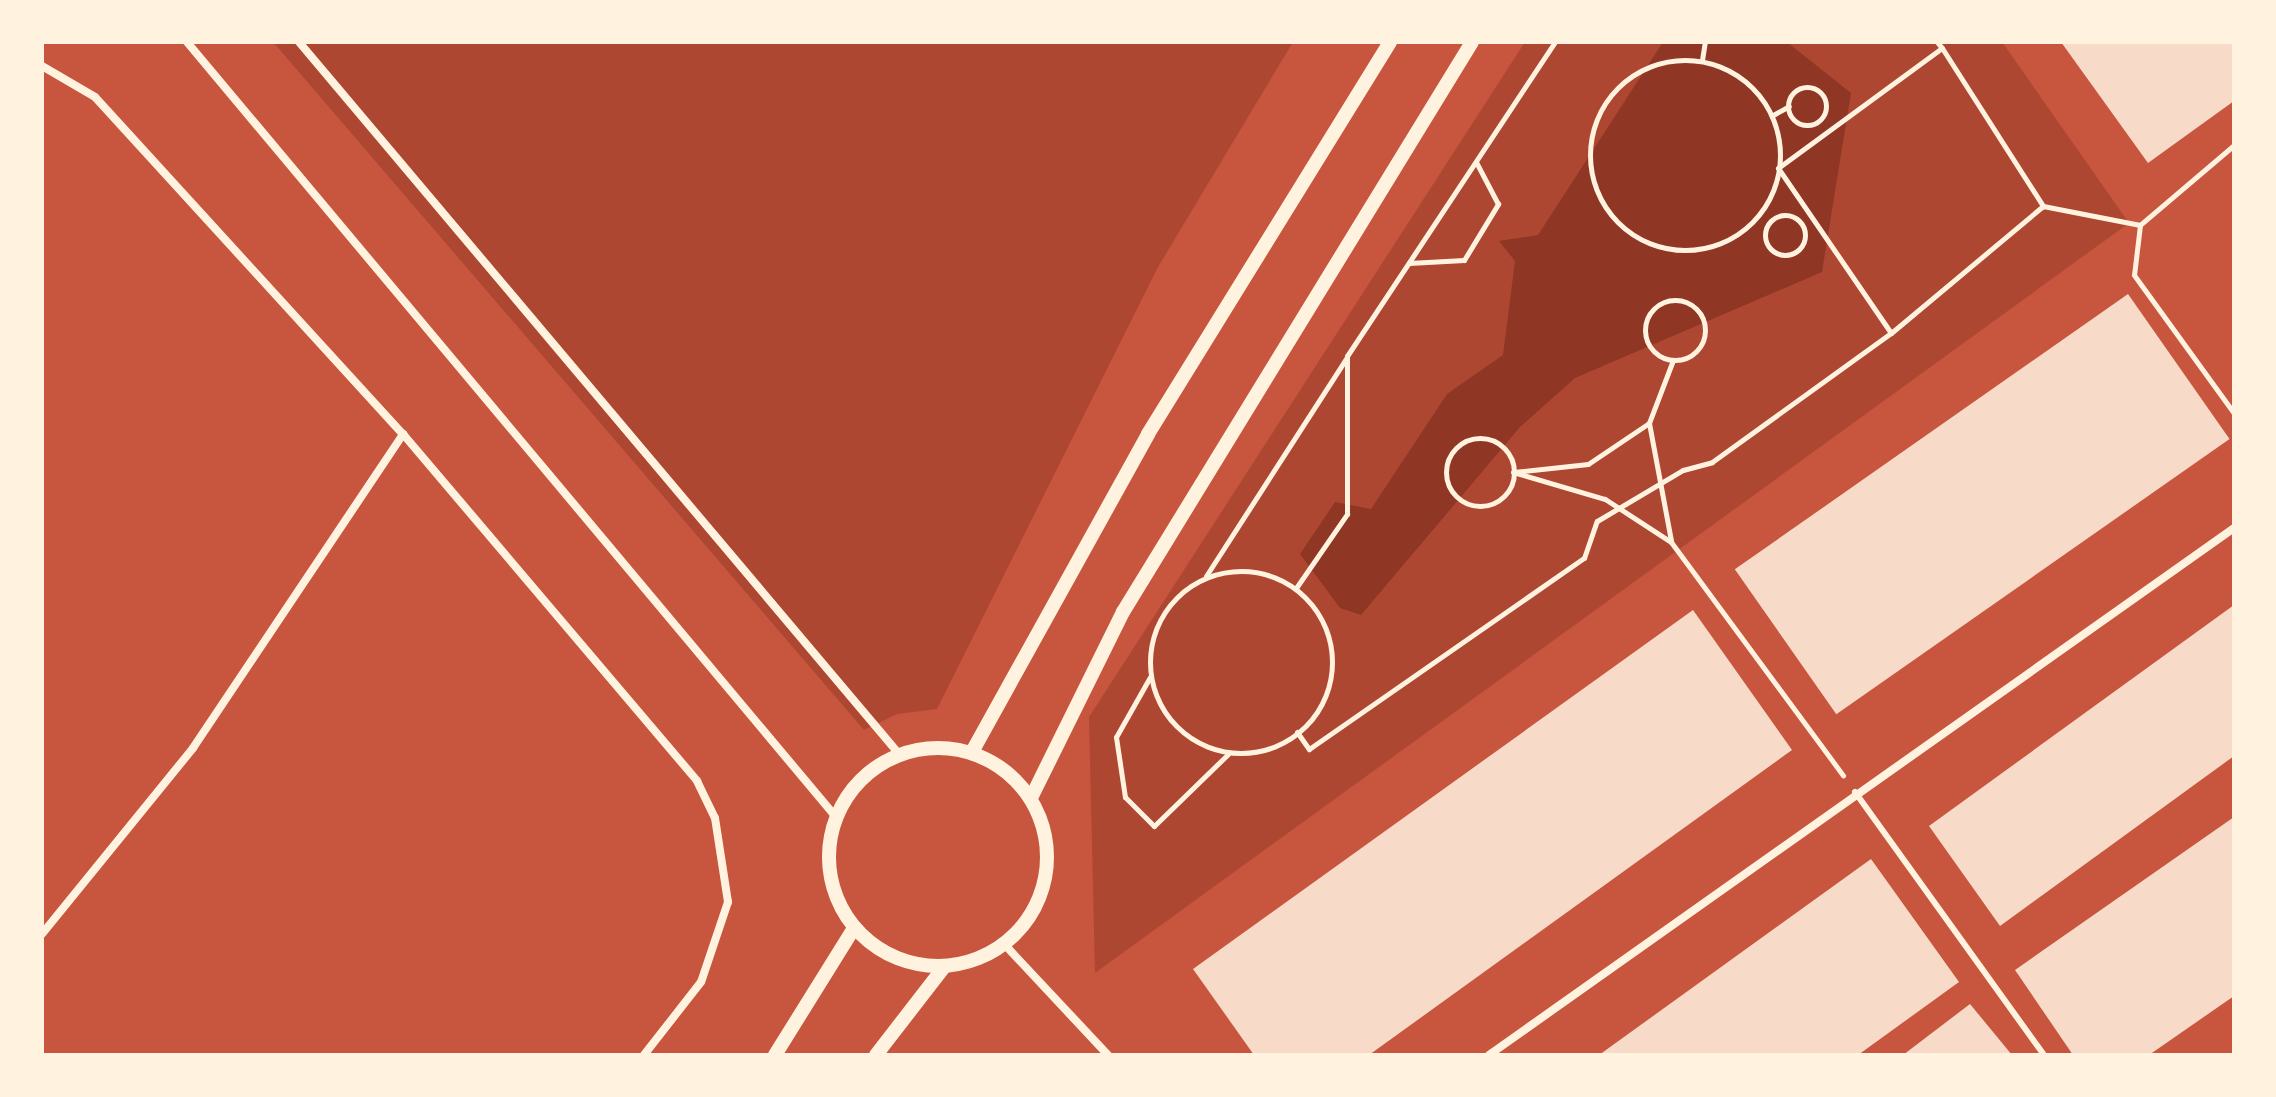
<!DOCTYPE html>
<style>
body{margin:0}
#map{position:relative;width:2276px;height:1097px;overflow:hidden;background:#c8553d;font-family:Quicksand,sans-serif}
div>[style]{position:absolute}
.green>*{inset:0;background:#ae4732}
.water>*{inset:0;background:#8f3625}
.building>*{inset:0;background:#f7dbc8;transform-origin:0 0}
.path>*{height:5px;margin:-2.5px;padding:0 2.5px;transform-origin:2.5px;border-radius:2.5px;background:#fff3e0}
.path>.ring{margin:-2.5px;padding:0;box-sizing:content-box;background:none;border:5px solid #fff3e0;border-radius:50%}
.service>*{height:6px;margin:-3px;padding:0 3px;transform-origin:3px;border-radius:3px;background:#fff3e0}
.minor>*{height:8px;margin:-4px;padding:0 4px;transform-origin:4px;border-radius:4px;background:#fff3e0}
.tertiary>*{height:14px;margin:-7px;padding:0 7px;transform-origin:7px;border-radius:7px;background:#fff3e0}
.tertiary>.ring{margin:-7px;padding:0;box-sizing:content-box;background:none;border:14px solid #fff3e0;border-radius:50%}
span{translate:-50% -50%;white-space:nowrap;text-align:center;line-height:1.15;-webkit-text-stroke:6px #fff3e0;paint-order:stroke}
.frame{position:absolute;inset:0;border:44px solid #fff3e0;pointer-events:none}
</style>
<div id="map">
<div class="green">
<i style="clip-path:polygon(273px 42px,1293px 42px,1158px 267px,937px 709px,897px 714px,864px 730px)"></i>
<i style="clip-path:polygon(1525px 42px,2002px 42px,2129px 223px,1095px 973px,1089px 717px)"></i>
</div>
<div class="water">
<i style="clip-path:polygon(1663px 42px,1787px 42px,1851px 93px,1822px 272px,1575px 378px,1520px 427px,1361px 615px,1340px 608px,1300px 554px,1335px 502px,1371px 509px,1447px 394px,1503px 355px,1515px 261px,1499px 241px,1538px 235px)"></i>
</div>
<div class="building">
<i style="clip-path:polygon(2061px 42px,2234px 42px,2234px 101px,2148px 163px)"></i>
<i style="left:2128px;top:294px;width:177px;height:480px;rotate:55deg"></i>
<i style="clip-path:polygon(2234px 605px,2234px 756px,2000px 926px,1929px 826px)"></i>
<i style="clip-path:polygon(1693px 610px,1792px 750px,1369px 1055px,1254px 1055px,1193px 969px)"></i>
<i style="clip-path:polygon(2234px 817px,2234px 996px,2149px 1055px,2073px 1055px,2015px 970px)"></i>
<i style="clip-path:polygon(1871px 859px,1959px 982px,1858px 1055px,1599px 1055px)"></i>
<i style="clip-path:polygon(1970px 1004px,2012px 1055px,1903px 1055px)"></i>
</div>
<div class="path">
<i style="left:1937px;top:42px;width:8px;rotate:50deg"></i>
<i style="left:1942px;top:48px;width:188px;rotate:57.4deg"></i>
<i style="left:2043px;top:206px;width:198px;rotate:140.1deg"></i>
<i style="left:1891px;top:333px;width:200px;rotate:-124.4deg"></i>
<i style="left:1778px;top:168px;width:203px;rotate:-36.2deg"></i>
<i style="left:1702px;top:60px;width:18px;rotate:-81deg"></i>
<i class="ring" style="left:1590px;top:60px;width:185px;height:185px"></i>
<i class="ring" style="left:1788px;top:87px;width:33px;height:33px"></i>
<i style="left:1773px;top:115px;width:18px;rotate:-29deg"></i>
<i style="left:2234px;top:145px;width:123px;rotate:139.6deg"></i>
<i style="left:2140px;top:225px;width:50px;rotate:96.8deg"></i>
<i style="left:2134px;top:275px;width:170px;rotate:54.1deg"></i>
<i style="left:2043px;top:206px;width:99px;rotate:11.1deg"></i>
<i class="ring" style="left:1765px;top:215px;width:35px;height:35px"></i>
<i style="left:1409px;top:263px;width:55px;rotate:-3.1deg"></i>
<i style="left:1464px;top:260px;width:66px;rotate:-58.7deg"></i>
<i style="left:1498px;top:204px;width:47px;rotate:-117.6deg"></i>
<i class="ring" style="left:1645px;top:300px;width:55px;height:55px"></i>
<i style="left:1673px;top:360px;width:67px;rotate:110.9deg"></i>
<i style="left:1649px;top:423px;width:73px;rotate:146.1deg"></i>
<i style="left:1588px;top:464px;width:75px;rotate:173.9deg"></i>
<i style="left:1513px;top:472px;width:96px;rotate:16.4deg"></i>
<i style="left:1605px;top:499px;width:79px;rotate:33.1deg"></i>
<i style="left:1671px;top:542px;width:290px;rotate:53.6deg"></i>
<i style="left:1649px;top:423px;width:120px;rotate:79.4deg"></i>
<i class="ring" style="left:1446px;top:438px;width:63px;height:63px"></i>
<i class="ring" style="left:1150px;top:571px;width:177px;height:177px"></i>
<i style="left:1206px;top:576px;width:260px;rotate:-57.2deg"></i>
<i style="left:1296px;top:588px;width:90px;rotate:-55.4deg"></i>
<i style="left:1347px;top:514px;width:158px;rotate:-90deg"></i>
<i style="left:1347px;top:356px;width:377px;rotate:-56.5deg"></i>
<i style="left:1150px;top:677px;width:69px;rotate:119.5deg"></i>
<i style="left:1116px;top:737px;width:61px;rotate:81.5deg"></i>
<i style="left:1125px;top:797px;width:41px;rotate:45deg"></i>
<i style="left:1154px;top:826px;width:103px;rotate:-44.2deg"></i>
<i style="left:1297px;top:732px;width:21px;rotate:55deg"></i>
<i style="left:1309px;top:749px;width:335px;rotate:-34.8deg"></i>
<i style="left:1584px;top:558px;width:39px;rotate:-71deg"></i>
<i style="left:1597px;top:521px;width:100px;rotate:-30.7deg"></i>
<i style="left:1683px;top:470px;width:30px;rotate:-15deg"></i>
<i style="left:1712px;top:462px;width:221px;rotate:-35.8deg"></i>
</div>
<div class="service">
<i style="left:1855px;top:792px;width:324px;rotate:54.3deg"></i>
</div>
<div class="minor">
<i style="left:187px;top:42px;width:1011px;rotate:50.06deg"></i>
<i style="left:299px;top:42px;width:931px;rotate:49.88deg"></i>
<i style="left:42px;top:66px;width:61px;rotate:30.3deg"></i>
<i style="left:95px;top:97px;width:457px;rotate:47.6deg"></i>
<i style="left:403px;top:434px;width:455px;rotate:49.7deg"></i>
<i style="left:697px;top:781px;width:41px;rotate:64.1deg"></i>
<i style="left:715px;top:818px;width:85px;rotate:81.2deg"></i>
<i style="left:728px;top:902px;width:84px;rotate:108.6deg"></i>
<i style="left:701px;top:982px;width:93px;rotate:128deg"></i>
<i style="left:42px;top:934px;width:240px;rotate:-50.9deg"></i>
<i style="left:193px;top:748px;width:378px;rotate:-56.2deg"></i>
<i style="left:1005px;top:945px;width:151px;rotate:46.9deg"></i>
<i style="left:1489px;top:1055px;width:913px;rotate:-35.27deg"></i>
</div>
<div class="tertiary">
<i class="ring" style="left:829px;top:748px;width:204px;height:204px"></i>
<i style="left:972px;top:752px;width:363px;rotate:-61deg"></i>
<i style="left:1148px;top:434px;width:461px;rotate:-58.3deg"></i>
<i style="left:1031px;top:798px;width:208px;rotate:-63.7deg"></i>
<i style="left:1123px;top:612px;width:668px;rotate:-58.52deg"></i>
<i style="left:775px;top:1055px;width:150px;rotate:-58.1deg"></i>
<i style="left:876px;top:1055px;width:111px;rotate:-52.3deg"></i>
</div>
<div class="frame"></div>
</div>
